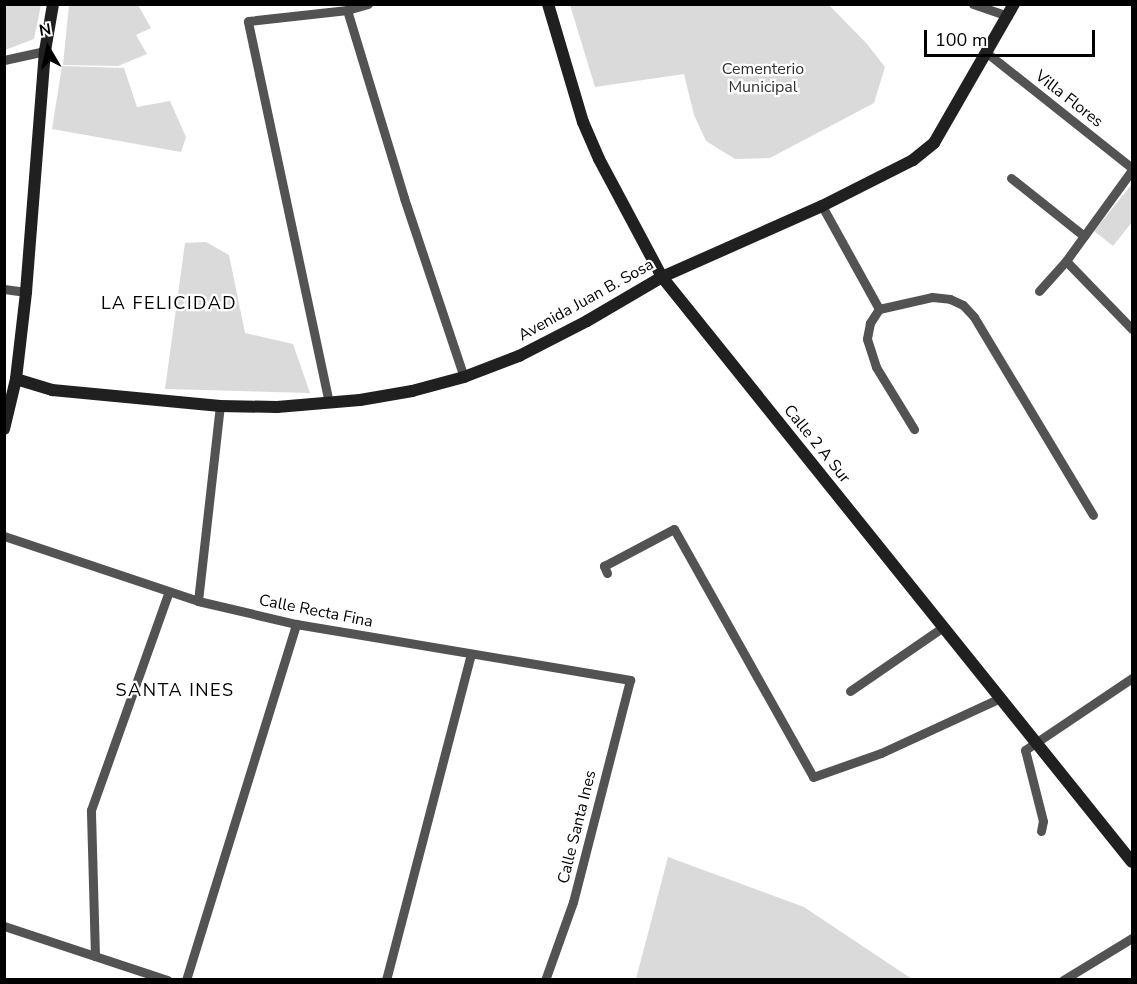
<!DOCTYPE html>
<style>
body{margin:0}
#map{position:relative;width:1137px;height:984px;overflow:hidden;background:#fff;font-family:"Nunito Sans",sans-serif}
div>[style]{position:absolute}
.green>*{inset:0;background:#dadada}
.street>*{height:9px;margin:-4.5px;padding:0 4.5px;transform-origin:4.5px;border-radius:4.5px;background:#535353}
.secondary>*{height:12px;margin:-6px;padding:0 6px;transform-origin:6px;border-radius:6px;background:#202020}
span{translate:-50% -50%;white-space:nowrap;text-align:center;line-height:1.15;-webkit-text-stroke:4.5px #fff;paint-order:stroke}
.park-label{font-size:16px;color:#313131}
.street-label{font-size:16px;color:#000}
.neighbourhood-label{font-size:18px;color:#000;letter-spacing:1.5px}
.frame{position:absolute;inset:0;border:6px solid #000;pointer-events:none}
.north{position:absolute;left:18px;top:18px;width:60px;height:60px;-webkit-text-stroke:4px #fff;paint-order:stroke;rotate:351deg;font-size:16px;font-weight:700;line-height:24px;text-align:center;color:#000}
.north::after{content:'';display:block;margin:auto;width:21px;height:27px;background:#000;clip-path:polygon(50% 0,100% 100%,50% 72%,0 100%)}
.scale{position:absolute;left:924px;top:30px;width:171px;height:27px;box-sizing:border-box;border:3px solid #000;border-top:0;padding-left:8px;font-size:18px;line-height:21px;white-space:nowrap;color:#000;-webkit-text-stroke:4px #fff;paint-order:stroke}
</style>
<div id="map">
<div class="green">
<i style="clip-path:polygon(4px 5px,41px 5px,34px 39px,5px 50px)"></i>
<i style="clip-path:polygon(69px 5px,138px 5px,151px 28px,136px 35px,147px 54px,118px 66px,63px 65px)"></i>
<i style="clip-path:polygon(570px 5px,829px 5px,867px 44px,885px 67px,874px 103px,770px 158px,735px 159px,706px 141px,694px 115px,684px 74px,595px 87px)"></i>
<i style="clip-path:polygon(62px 66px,124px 68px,137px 107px,170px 101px,186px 137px,181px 152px,52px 129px)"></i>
<i style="clip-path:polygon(1132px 184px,1132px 222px,1113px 246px,1094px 231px)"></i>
<i style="clip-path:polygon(206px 242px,229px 255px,245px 333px,293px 344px,310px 393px,165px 389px,185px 243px)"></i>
<i style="clip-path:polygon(668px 857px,804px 907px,912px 979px,636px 979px)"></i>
</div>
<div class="street">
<i style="left:973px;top:4px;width:37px;rotate:19deg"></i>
<i style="left:347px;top:10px;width:196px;rotate:73.1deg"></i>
<i style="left:404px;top:198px;width:189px;rotate:71.5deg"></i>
<i style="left:987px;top:53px;width:185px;rotate:38.4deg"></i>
<i style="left:4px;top:60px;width:42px;rotate:-12.4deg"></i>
<i style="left:1132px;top:170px;width:112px;rotate:126deg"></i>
<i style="left:1066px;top:261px;width:95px;rotate:45.9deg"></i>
<i style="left:1011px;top:178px;width:93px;rotate:38.5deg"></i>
<i style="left:822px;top:206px;width:118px;rotate:61deg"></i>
<i style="left:879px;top:309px;width:54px;rotate:-12.8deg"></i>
<i style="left:932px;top:297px;width:18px;rotate:6deg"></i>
<i style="left:950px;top:299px;width:14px;rotate:25deg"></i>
<i style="left:963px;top:305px;width:16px;rotate:47deg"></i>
<i style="left:974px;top:317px;width:231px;rotate:59deg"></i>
<i style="left:4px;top:289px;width:22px;rotate:8deg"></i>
<i style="left:1039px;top:291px;width:40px;rotate:-48deg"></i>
<i style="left:879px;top:309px;width:17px;rotate:123deg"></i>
<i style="left:870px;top:323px;width:16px;rotate:101deg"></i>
<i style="left:867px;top:339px;width:29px;rotate:72deg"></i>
<i style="left:876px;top:367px;width:73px;rotate:58.5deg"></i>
<i style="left:329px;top:403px;width:390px;rotate:-102deg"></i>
<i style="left:248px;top:21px;width:100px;rotate:-6.3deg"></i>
<i style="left:347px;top:10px;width:22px;rotate:-16deg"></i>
<i style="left:4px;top:536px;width:205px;rotate:18.5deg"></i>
<i style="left:198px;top:601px;width:101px;rotate:13.2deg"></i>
<i style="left:296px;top:624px;width:339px;rotate:9.5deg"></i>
<i style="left:630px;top:680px;width:229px;rotate:104.4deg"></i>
<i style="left:573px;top:902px;width:83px;rotate:109.7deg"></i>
<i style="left:607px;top:573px;width:8px;rotate:-113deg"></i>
<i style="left:604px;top:566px;width:79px;rotate:-27.9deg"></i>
<i style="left:674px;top:529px;width:284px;rotate:60.7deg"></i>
<i style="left:813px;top:777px;width:72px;rotate:-19.4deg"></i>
<i style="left:881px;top:753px;width:131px;rotate:-24.8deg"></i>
<i style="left:198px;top:601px;width:196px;rotate:-83.6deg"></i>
<i style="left:850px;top:691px;width:113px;rotate:-34.5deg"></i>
<i style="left:1041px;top:831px;width:10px;rotate:-79deg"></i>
<i style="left:1043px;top:821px;width:73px;rotate:-104.2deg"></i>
<i style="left:1025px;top:750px;width:129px;rotate:-33.9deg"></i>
<i style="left:4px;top:926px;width:172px;rotate:18.3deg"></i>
<i style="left:95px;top:956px;width:146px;rotate:-91.6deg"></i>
<i style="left:91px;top:810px;width:232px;rotate:-70.4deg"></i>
<i style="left:186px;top:980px;width:373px;rotate:-72.8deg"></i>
<i style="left:386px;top:980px;width:337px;rotate:-75.4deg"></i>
<i style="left:1063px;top:980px;width:81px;rotate:-31.3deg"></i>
</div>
<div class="secondary">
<i style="left:548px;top:4px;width:123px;rotate:73.5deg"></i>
<i style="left:583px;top:122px;width:40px;rotate:66.6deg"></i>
<i style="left:599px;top:159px;width:134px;rotate:61.9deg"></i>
<i style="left:662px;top:277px;width:750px;rotate:51.22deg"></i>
<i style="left:16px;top:379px;width:38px;rotate:17deg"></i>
<i style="left:52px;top:390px;width:169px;rotate:5.4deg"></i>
<i style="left:220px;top:406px;width:57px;rotate:1deg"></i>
<i style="left:277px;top:407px;width:83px;rotate:-4.8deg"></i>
<i style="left:360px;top:400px;width:53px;rotate:-9.8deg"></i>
<i style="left:412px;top:391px;width:54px;rotate:-15.1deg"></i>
<i style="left:464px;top:377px;width:59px;rotate:-20.9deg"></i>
<i style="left:519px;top:356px;width:76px;rotate:-27.2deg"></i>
<i style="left:587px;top:321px;width:87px;rotate:-30.4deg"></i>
<i style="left:662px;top:277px;width:175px;rotate:-23.9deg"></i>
<i style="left:822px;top:206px;width:102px;rotate:-26.8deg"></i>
<i style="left:913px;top:160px;width:27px;rotate:-39deg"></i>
<i style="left:934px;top:143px;width:160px;rotate:-60.1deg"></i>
<i style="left:4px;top:429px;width:51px;rotate:-76.5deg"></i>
<i style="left:16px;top:379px;width:88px;rotate:-83.4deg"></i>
<i style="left:26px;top:292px;width:242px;rotate:-85.5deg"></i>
<i style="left:45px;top:51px;width:48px;rotate:-80.3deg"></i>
</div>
<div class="park-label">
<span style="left:763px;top:78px">Cementerio<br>Municipal</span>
</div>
<div class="street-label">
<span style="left:1069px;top:99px;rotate:38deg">Villa Flores</span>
<span style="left:586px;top:300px;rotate:-29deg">Avenida Juan B. Sosa</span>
<span style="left:817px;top:444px;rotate:51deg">Calle 2 A Sur</span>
<span style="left:316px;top:611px;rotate:11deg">Calle Recta Fina</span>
<span style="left:577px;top:827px;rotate:-76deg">Calle Santa Ines</span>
</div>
<div class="neighbourhood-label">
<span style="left:169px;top:303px">LA FELICIDAD</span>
<span style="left:175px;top:690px">SANTA INES</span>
</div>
<div class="frame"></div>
<div class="north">N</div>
<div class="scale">100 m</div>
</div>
